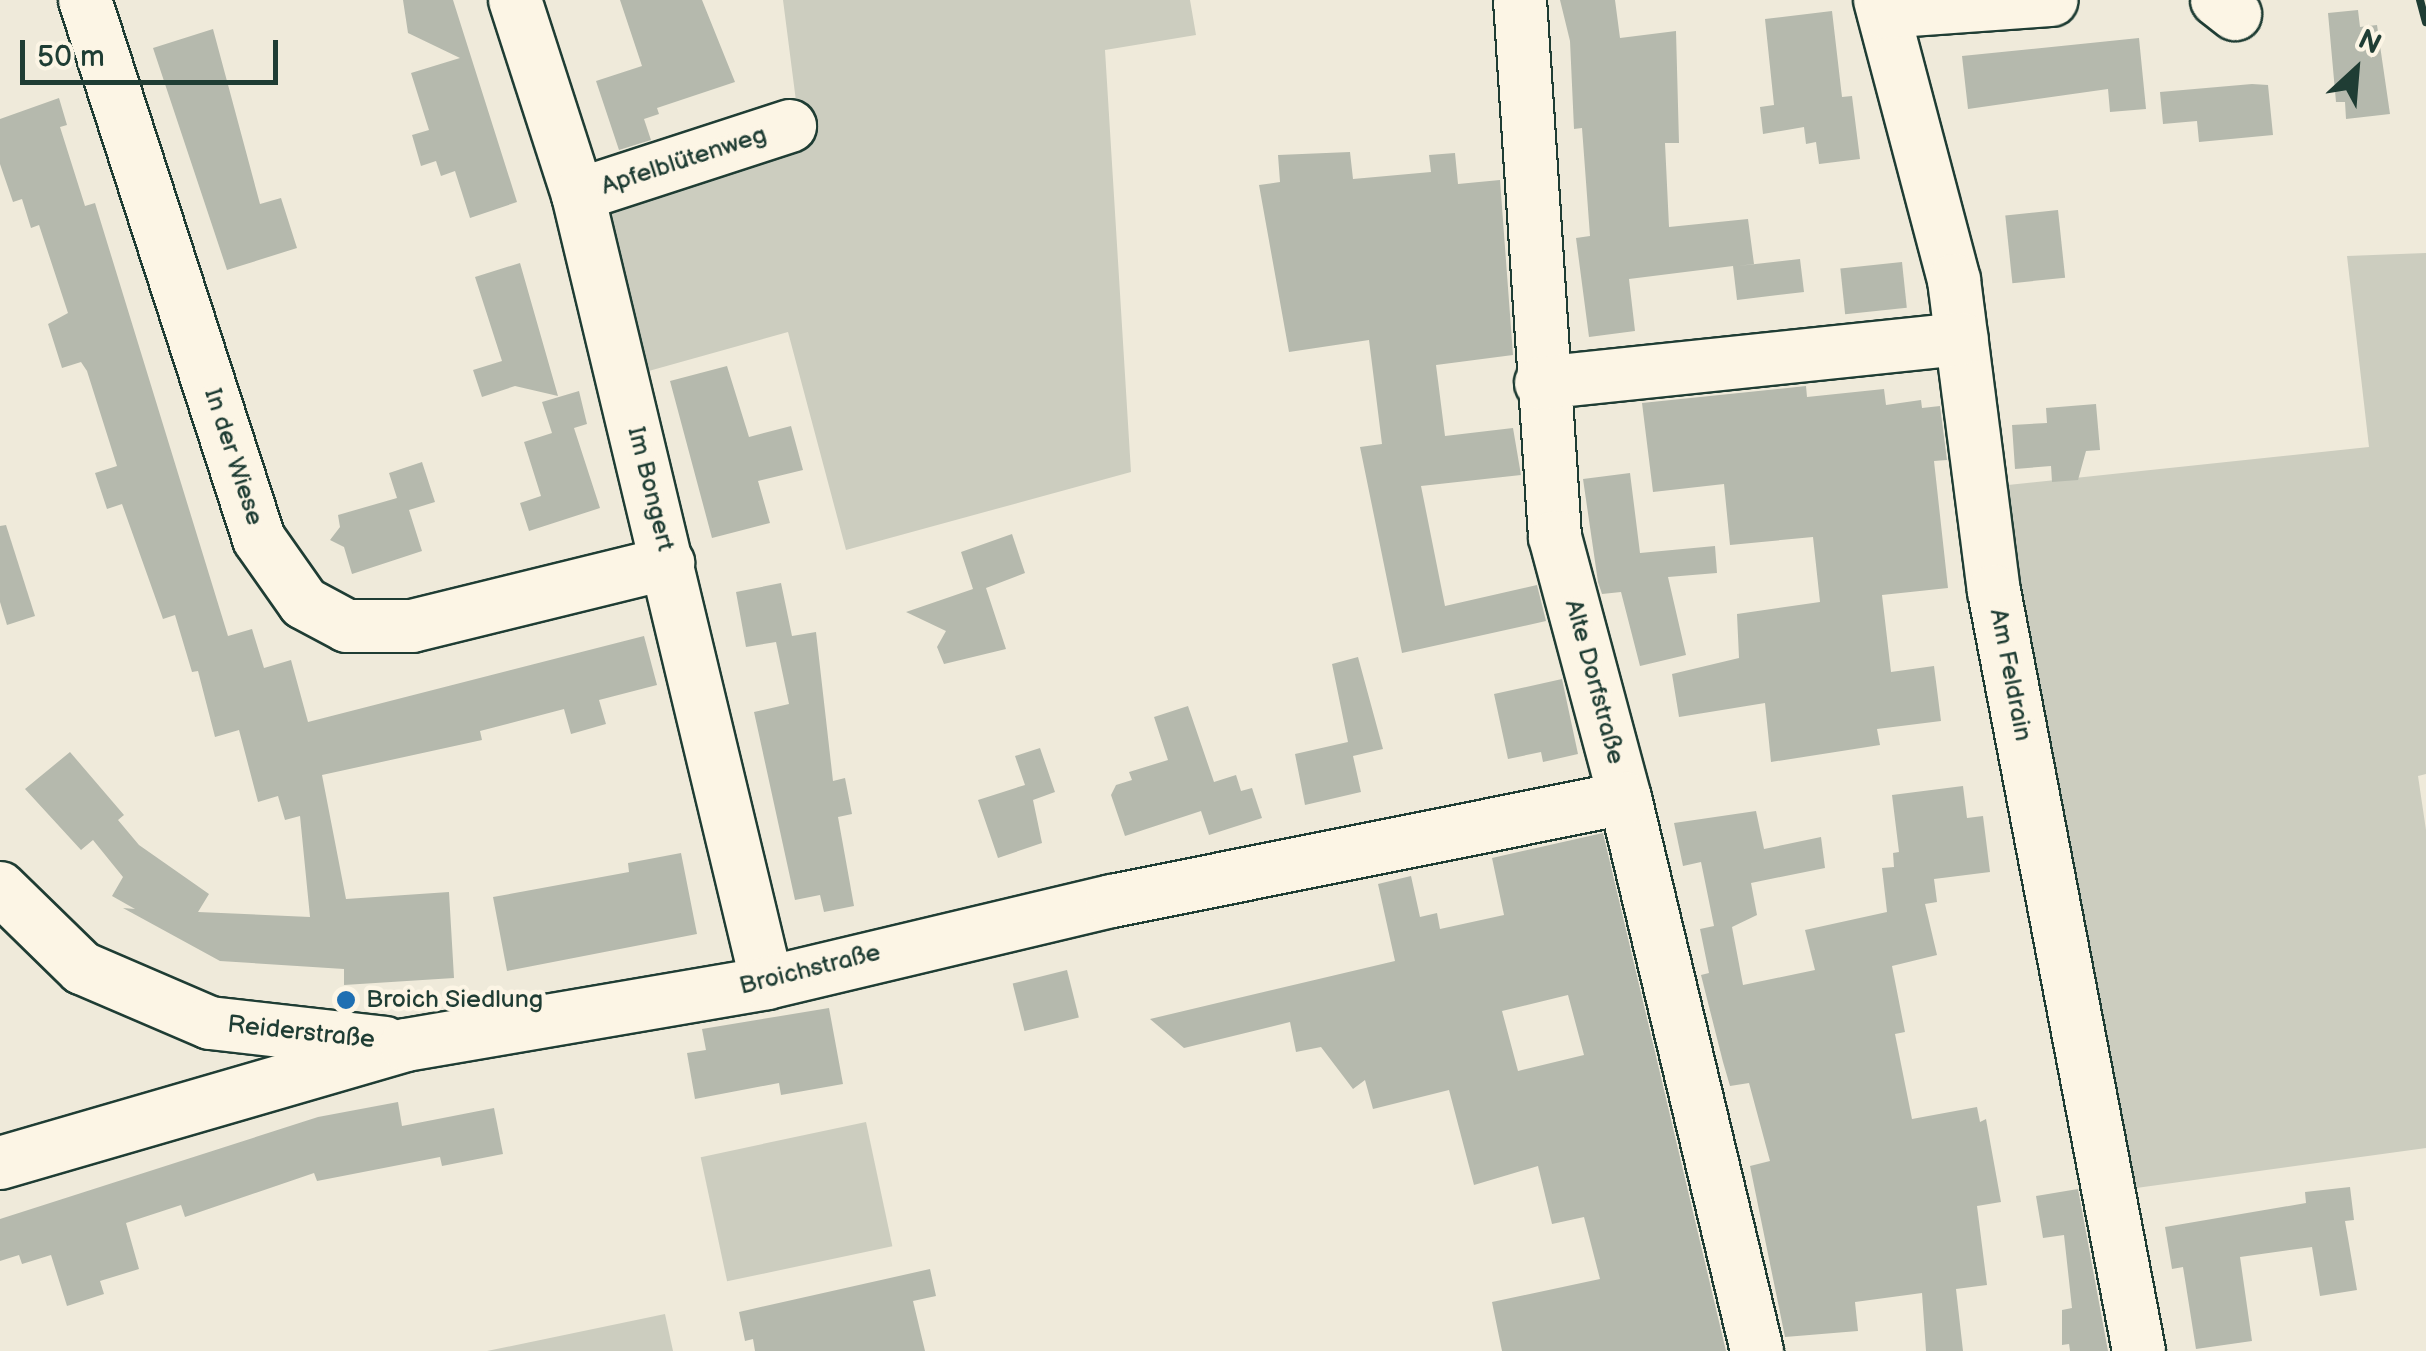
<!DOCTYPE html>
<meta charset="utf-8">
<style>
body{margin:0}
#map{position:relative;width:2426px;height:1351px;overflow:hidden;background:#efeada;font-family:"Balsamiq Sans",sans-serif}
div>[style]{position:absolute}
.green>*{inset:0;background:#cccdbf;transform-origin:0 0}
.building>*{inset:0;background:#b5b9ad;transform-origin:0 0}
.roads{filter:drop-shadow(2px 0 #1f3d34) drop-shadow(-2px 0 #1f3d34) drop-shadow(0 2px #1f3d34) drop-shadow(0 -2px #1f3d34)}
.minor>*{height:52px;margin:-26px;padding:0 26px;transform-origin:26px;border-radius:26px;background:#fcf5e5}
.rail>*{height:8px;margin:-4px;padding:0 4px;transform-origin:4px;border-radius:4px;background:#1f3d34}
.dots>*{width:28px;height:28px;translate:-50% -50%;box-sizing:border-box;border:5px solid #fcf5e5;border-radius:50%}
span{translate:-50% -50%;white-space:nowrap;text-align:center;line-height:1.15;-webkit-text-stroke:9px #fcf5e5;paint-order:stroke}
.street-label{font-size:25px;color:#1f3d34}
.poi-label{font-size:25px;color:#1f3d34}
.left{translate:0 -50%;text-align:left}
.north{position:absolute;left:2306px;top:20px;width:100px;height:100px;-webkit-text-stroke:8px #fcf5e5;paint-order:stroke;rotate:26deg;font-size:28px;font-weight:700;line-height:40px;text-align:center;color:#1f3d34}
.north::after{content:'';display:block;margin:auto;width:35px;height:45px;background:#1f3d34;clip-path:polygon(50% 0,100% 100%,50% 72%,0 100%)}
.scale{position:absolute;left:20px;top:40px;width:258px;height:45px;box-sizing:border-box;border:5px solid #1f3d34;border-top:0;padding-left:12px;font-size:30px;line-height:35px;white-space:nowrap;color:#1f3d34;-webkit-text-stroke:8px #fcf5e5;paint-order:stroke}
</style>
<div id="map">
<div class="green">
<i style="clip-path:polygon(783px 0,1190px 0,1196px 35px,1105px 50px,1131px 472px,846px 550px,788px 332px,638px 374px,604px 201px,801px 140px)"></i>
<i style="clip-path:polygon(2426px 253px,2426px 774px,2418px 776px,2426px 830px,2426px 1148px,2129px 1189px,1989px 487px,2369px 447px,2347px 256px)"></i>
<i style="left:866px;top:1122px;width:127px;height:169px;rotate:78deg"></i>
<i style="clip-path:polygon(665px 1314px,673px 1351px,487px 1351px)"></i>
</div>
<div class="building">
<i style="clip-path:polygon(403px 0,453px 0,517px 202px,470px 218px,455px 171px,441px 176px,436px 161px,421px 166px,412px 135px,429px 130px,411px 73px,460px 58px,408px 33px)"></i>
<i style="clip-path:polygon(620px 0,702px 0,735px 82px,657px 108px,659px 114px,644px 119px,651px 140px,619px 150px,596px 81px,642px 66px)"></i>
<i style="clip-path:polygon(1560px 0,1615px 0,1620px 38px,1676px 31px,1679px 143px,1665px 143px,1669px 227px,1748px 219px,1754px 264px,1738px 266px,1800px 259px,1804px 292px,1737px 300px,1733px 266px,1629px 279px,1635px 331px,1589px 337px,1576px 238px,1590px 236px,1582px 128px,1574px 129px,1570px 41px)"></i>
<i style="clip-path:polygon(2358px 10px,2360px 27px,2377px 25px,2390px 114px,2346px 119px,2345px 102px,2336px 102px,2328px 13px)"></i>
<i style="clip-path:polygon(1832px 11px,1842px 97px,1852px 96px,1860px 159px,1819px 164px,1816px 142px,1806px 144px,1804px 127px,1763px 134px,1760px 107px,1774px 105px,1765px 19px)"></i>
<i style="clip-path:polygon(213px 29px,260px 204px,281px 198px,297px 248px,227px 270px,153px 48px)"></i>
<i style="clip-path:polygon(2139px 38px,2146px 109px,2110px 112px,2108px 89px,1968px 109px,1962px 56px)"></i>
<i style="clip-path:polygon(2252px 84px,2268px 85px,2273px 135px,2199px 142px,2197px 121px,2163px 124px,2160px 92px)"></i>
<i style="clip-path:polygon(59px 98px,67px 125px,60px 127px,85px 206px,95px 203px,228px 636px,252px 629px,264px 668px,291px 660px,308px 722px,644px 636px,657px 685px,599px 700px,606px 724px,571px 734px,564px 709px,480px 731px,482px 740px,322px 775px,346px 899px,449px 892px,454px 978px,344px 985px,344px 969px,220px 961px,123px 908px,135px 909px,112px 896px,123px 877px,93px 840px,81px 850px,25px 789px,70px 752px,124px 815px,118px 820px,139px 845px,209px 894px,198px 912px,310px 917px,300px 816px,285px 820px,278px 796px,258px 802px,239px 730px,215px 737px,198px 671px,192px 672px,175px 615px,163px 619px,122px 504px,107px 509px,95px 473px,117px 466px,87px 371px,81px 362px,62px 368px,48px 324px,68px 313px,39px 225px,31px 228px,22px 199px,13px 202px,0 164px,0 119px)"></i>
<i style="clip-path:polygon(1350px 152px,1353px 179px,1431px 172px,1429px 155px,1455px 153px,1458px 184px,1500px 180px,1513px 355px,1436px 365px,1445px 436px,1513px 428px,1521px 475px,1421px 486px,1445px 606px,1537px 585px,1546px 621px,1402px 653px,1360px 447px,1382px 444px,1369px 340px,1289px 352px,1259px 185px,1280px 182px,1278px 155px)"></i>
<i style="left:2058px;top:210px;width:68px;height:53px;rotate:84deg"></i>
<i style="left:1902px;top:262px;width:46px;height:62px;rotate:84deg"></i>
<i style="clip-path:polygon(520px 263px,558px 396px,515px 386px,482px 397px,473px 370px,502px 361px,475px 277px)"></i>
<i style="clip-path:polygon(727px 366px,749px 437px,791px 426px,803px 470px,758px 481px,770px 523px,712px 538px,670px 381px)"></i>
<i style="clip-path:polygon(1806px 386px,1807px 397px,1884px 389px,1886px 405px,1921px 400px,1922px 408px,1940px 406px,1947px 460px,1934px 461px,1948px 588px,1882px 595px,1891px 672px,1934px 666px,1941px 721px,1877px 729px,1880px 745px,1771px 762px,1765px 703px,1679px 717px,1672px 674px,1739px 658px,1737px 614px,1820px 602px,1813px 537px,1730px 545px,1724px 484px,1653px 492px,1642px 403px)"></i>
<i style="clip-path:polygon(579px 391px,587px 424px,574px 428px,600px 508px,529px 531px,520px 503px,541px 496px,524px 442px,552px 433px,542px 402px)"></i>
<i style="clip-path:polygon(2096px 404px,2100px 450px,2086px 451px,2078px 480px,2052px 482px,2051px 466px,2015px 469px,2012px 425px,2047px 423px,2046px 408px)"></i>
<i style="clip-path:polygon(422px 462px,435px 502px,409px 510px,422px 551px,352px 574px,344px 547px,330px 540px,340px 527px,338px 515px,397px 498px,389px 473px)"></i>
<i style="clip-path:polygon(1630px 473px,1640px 553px,1715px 546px,1717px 573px,1668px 577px,1686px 655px,1640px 666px,1621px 592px,1602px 594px,1598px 582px,1583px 479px)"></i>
<i style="clip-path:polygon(6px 525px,35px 616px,7px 625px,0 602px,0 526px)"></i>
<i style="clip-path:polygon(1012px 534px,1025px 573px,986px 588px,1006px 649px,944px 664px,937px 647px,946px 631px,906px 612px,973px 589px,961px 552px)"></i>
<i style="clip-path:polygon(781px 583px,792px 636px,816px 632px,833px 781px,845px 778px,852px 814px,838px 817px,854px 906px,824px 912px,820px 895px,795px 900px,754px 712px,789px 704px,776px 642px,746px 647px,736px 592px)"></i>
<i style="clip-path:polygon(1358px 657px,1383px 749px,1353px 756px,1361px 792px,1305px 805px,1295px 754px,1348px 742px,1332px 664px)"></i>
<i style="clip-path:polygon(1562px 679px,1578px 754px,1543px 762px,1541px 752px,1508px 759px,1494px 694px)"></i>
<i style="clip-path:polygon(1188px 706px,1214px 782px,1236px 775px,1241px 791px,1252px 788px,1262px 818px,1209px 835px,1201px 811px,1125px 836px,1111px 795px,1116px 785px,1132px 780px,1129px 772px,1168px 760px,1154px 717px)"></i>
<i style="clip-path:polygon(1040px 748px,1055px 792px,1033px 800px,1042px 843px,998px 858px,978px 800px,1025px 785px,1015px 756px)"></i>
<i style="clip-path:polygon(1963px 786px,1967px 818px,1983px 816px,1990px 872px,1934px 879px,1937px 902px,1925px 904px,1937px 955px,1892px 966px,1905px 1032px,1895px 1034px,1912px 1119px,1977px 1107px,1980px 1122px,1986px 1119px,2001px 1202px,1977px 1206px,1987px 1285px,1956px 1289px,1963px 1351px,1926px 1351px,1922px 1293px,1855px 1302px,1858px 1331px,1785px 1337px,1750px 1166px,1770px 1161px,1749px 1083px,1730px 1086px,1723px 1062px,1701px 975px,1709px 973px,1700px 929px,1714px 926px,1701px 862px,1683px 866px,1674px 823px,1756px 811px,1764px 849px,1821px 837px,1825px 868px,1751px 883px,1757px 915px,1732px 927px,1743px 985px,1815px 970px,1805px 930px,1887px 912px,1882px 868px,1894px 867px,1893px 853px,1899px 852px,1892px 795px)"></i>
<i style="clip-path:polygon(evenodd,1603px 833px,1726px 1351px,1502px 1351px,1492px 1302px,1600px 1279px,1584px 1217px,1552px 1224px,1538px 1166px,1474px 1185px,1449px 1090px,1373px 1109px,1365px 1080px,1353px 1089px,1321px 1047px,1296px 1052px,1290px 1022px,1184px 1048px,1150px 1019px,1395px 961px,1378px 884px,1411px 876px,1420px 917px,1437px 913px,1440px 929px,1504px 915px,1492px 858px,1603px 833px,1568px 995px,1584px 1055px,1518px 1071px,1502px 1011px,1568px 995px)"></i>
<i style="clip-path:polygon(681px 853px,697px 934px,507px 971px,493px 897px,629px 872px,628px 863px)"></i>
<i style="left:1067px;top:970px;width:49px;height:56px;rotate:76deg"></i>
<i style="clip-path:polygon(829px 1008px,843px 1084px,781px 1095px,779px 1083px,695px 1099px,687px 1053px,706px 1050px,702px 1029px)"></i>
<i style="clip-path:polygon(398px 1102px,402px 1126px,494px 1108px,503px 1154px,442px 1166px,440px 1157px,317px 1181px,314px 1173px,185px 1217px,181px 1205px,126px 1223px,139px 1269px,100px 1281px,104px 1294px,67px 1306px,51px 1255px,22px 1264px,19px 1255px,0 1261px,0 1219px,318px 1117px)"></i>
<i style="clip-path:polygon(2350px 1187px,2354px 1220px,2345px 1221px,2357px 1290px,2320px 1296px,2312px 1247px,2240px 1257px,2252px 1341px,2196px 1349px,2183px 1267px,2172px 1269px,2165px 1227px,2306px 1203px,2305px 1192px)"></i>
<i style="clip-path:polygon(2078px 1189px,2108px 1351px,2070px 1351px,2069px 1344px,2062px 1345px,2062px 1310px,2072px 1308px,2064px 1235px,2043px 1238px,2036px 1196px)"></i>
<i style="clip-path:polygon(930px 1269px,936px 1296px,913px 1301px,925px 1351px,755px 1351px,753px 1339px,745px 1341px,739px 1312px)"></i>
</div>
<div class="roads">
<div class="minor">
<i style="left:85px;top:0;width:566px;rotate:72.11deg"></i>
<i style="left:259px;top:539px;width:78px;rotate:54.9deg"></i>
<i style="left:304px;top:603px;width:49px;rotate:28.1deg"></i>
<i style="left:347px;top:626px;width:65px"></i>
<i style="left:412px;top:626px;width:264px;rotate:-13.8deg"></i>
<i style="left:515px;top:0;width:205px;rotate:72.1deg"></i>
<i style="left:578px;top:195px;width:810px;rotate:76.51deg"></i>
<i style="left:1520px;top:0;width:538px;rotate:86.27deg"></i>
<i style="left:1555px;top:537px;width:270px;rotate:75deg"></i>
<i style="left:1625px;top:798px;width:569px;rotate:76.57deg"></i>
<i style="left:1880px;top:0;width:290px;rotate:75.2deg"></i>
<i style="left:1954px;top:280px;width:314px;rotate:82.7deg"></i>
<i style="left:1994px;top:591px;width:774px;rotate:79.2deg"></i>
<i style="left:2217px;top:0;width:23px;rotate:38deg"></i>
<i style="left:1884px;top:12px;width:168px;rotate:-4.1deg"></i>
<i style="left:578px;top:195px;width:223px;rotate:-18deg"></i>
<i style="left:1541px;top:383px;width:423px;rotate:-6deg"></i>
<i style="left:0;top:888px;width:115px;rotate:44.3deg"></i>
<i style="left:82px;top:968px;width:139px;rotate:23.3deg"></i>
<i style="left:210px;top:1023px;width:176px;rotate:6.5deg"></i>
<i style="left:0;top:1163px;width:423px;rotate:-16.2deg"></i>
<i style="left:406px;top:1045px;width:366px;rotate:-9.7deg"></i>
<i style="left:767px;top:983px;width:355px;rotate:-13.4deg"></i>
<i style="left:1112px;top:901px;width:523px;rotate:-11.35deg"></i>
</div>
</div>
<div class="rail">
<i style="left:2420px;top:0;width:23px;rotate:75deg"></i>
</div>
<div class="dots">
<i style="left:346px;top:1000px;background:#1f6fb2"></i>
</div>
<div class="street-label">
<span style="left:684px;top:161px;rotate:-18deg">Apfelblütenweg</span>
<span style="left:233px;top:457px;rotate:72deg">In der Wiese</span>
<span style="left:650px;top:489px;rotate:76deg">Im Bongert</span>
<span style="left:2010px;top:675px;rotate:79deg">Am Feldrain</span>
<span style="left:1594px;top:682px;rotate:75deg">Alte Dorfstraße</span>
<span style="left:810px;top:970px;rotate:-14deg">Broichstraße</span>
<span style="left:301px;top:1033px;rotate:6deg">Reiderstraße</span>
</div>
<div class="poi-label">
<span class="left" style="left:366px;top:1000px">Broich Siedlung</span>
</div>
<div class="north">N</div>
<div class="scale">50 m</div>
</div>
